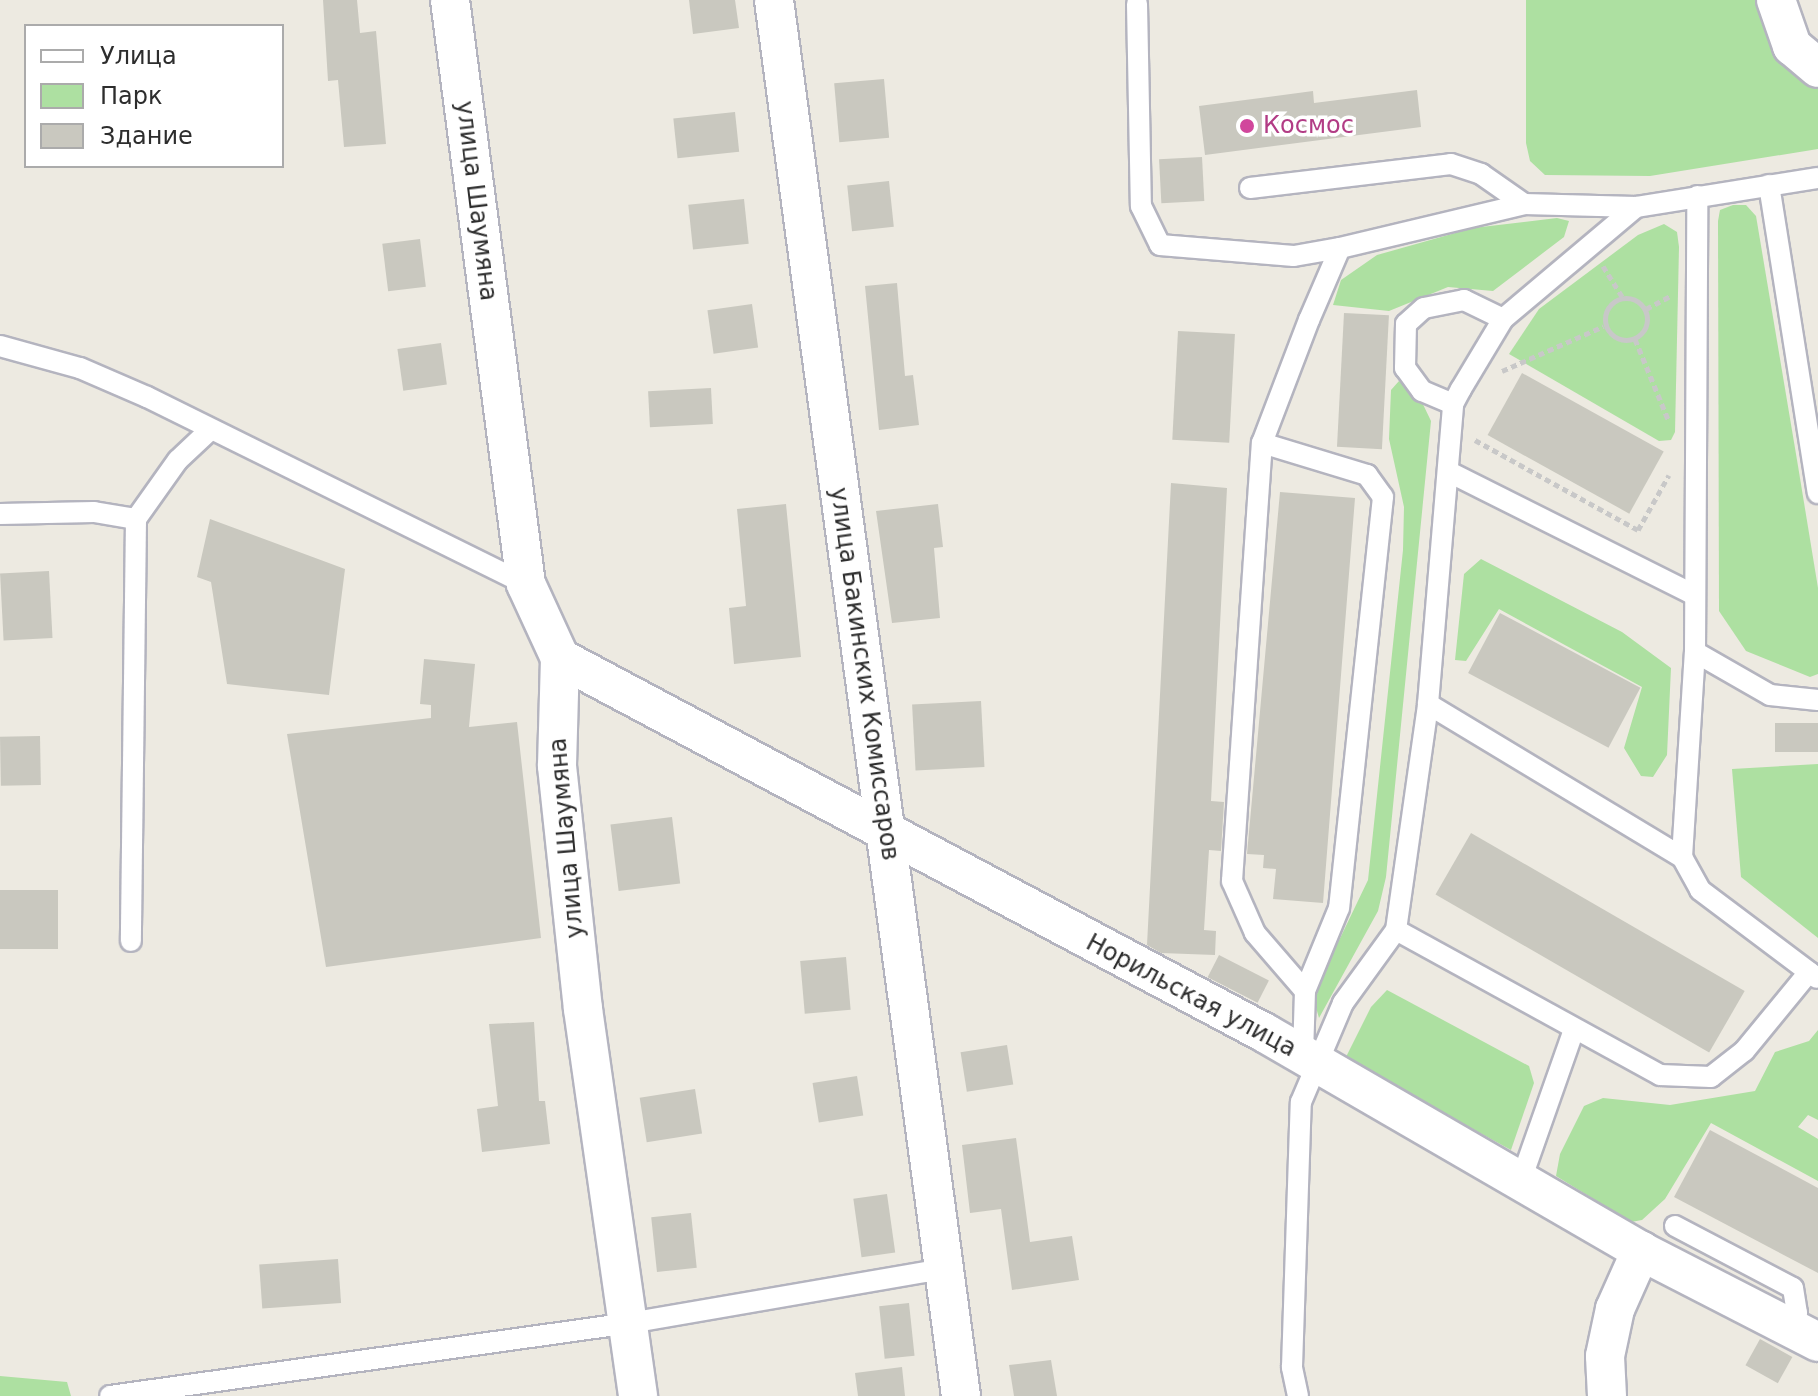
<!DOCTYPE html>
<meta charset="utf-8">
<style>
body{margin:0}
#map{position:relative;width:1818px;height:1396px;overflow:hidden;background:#edeae1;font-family:"DejaVu Sans",sans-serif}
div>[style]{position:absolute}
.green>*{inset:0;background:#ade0a1}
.building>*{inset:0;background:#c9c8bf;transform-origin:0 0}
.path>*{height:5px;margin-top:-2.5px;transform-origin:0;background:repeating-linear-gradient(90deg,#c8c8c8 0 6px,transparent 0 10px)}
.path>.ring{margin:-2.5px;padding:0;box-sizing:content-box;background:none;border:5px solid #c8c8c8;border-radius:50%}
.roads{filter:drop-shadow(2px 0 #b4b4bf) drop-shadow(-2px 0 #b4b4bf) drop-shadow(0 2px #b4b4bf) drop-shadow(0 -2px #b4b4bf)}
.lane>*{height:20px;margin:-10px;padding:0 10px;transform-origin:10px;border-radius:10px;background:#fff}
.street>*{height:38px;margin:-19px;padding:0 19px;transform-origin:19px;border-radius:19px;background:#fff}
.dots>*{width:22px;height:22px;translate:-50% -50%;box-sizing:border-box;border:4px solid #fff;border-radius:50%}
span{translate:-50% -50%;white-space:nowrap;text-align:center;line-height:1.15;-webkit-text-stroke:7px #fff;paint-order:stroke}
.hotel-label{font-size:24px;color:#b23c85}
.left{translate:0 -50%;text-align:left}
.street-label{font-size:24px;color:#2d2d2d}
.legend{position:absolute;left:24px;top:24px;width:260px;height:144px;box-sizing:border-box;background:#fff;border:2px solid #ababab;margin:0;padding:10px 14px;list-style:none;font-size:24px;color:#2d2d2d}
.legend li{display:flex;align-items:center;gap:16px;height:40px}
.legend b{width:40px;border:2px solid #ababab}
</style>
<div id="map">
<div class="green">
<i style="clip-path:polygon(1526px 0,1759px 0,1778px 54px,1818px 87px,1818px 149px,1650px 176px,1545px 175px,1530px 161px,1526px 143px)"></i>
<i style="clip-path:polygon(1733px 205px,1746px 205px,1756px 216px,1798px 466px,1818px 588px,1818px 674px,1810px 677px,1746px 651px,1719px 611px,1718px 221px,1720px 210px)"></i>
<i style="clip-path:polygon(1557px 218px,1569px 221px,1564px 237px,1493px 291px,1448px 287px,1389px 311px,1333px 305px,1341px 280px,1377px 255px,1473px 228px)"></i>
<i style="clip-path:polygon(1664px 224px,1677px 232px,1679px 247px,1675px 432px,1671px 440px,1659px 441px,1509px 354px,1539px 309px,1638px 235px)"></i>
<i style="clip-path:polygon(1399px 381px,1419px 396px,1431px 421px,1386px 877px,1378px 911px,1319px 1018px,1315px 1004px,1320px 980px,1368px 880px,1403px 550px,1404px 507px,1389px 439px,1391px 390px)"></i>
<i style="clip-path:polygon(1481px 559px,1622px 632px,1671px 668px,1667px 755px,1653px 777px,1641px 776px,1624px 748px,1642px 687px,1499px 609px,1466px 661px,1455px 660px,1464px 574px)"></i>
<i style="clip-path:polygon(1818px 764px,1818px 938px,1741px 877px,1732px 769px)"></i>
<i style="clip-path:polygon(1387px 990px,1529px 1066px,1534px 1083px,1511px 1150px,1345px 1059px,1371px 1007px)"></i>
<i style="clip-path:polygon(1818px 1030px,1818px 1120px,1808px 1115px,1798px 1127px,1818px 1139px,1818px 1181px,1711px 1123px,1665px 1199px,1642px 1220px,1631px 1222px,1556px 1176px,1560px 1154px,1584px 1106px,1603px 1098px,1670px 1105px,1755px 1091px,1775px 1052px,1809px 1041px)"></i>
<i style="clip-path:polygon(0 1376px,67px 1382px,71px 1396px,0 1396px)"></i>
</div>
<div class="building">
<i style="clip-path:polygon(323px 0,357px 0,360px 33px,376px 31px,386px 144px,344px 147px,338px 80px,328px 81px)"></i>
<i style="clip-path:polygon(689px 0,735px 0,739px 28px,693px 34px)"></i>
<i style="left:884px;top:79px;width:59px;height:50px;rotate:85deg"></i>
<i style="clip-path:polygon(1417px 90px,1421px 127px,1205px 155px,1199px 106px,1313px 91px,1314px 103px)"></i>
<i style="left:735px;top:112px;width:40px;height:62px;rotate:84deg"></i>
<i style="left:1202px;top:157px;width:44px;height:43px;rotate:87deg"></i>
<i style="left:889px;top:181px;width:46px;height:42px;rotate:84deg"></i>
<i style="left:744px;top:199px;width:45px;height:56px;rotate:84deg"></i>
<i style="left:420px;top:239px;width:48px;height:38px;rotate:83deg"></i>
<i style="clip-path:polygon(897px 283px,905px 376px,913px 375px,919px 425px,879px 430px,865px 286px)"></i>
<i style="left:752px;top:304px;width:44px;height:45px;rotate:82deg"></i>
<i style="left:1344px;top:313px;width:45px;height:134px;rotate:3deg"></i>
<i style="left:1178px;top:331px;width:57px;height:109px;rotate:3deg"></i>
<i style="left:441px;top:343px;width:42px;height:44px;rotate:82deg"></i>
<i style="left:1522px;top:373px;width:162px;height:71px;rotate:29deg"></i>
<i style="left:711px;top:388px;width:36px;height:63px;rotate:87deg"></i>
<i style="clip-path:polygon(1171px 483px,1227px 488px,1211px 801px,1224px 802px,1221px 851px,1209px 850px,1204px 930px,1216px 931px,1215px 955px,1161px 953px,1147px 945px)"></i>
<i style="clip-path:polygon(1280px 492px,1355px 498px,1323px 903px,1273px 899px,1276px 869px,1263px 868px,1264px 855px,1247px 854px)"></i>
<i style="clip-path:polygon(786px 504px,801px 657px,734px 664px,729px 608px,746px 606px,737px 509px)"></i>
<i style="clip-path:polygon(938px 504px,943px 547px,934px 548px,940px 618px,892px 623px,876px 511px)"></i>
<i style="clip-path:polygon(210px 519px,345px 569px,329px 695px,227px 684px,211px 582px,197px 577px)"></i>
<i style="left:49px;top:571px;width:67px;height:49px;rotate:87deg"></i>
<i style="left:1500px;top:613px;width:159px;height:68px;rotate:28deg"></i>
<i style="clip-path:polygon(424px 659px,475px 664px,469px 727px,517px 722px,541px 938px,326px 967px,287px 734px,431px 718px,431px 705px,420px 704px)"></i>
<i style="left:981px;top:701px;width:66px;height:69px;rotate:87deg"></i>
<i style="left:1818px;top:723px;width:29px;height:43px;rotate:90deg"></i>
<i style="left:40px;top:736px;width:49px;height:40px;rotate:89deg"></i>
<i style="left:672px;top:817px;width:67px;height:62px;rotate:83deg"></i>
<i style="left:1471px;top:833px;width:316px;height:71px;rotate:30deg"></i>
<i style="left:0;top:890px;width:58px;height:59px"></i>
<i style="left:1219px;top:955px;width:56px;height:25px;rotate:27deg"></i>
<i style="left:846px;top:957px;width:53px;height:46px;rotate:85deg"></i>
<i style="clip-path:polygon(534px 1022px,539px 1101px,545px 1101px,550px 1144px,482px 1152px,477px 1109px,498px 1106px,489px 1024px)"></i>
<i style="left:1007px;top:1045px;width:40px;height:47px;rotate:81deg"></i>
<i style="left:857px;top:1076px;width:40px;height:45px;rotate:81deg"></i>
<i style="left:695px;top:1089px;width:45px;height:56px;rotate:81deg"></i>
<i style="clip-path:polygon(1710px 1130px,1818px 1188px,1818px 1273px,1674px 1197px)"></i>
<i style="clip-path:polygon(1016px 1138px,1030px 1242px,1072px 1236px,1079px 1280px,1012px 1290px,1001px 1209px,970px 1213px,962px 1145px)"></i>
<i style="left:887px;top:1194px;width:59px;height:34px;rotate:82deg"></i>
<i style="left:691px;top:1213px;width:55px;height:40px;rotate:84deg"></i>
<i style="left:338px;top:1259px;width:44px;height:79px;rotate:86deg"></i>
<i style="left:909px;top:1303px;width:53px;height:30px;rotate:84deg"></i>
<i style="left:1760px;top:1339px;width:37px;height:30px;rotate:29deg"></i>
<i style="clip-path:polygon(1051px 1360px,1057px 1396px,1014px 1396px,1009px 1365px)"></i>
<i style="clip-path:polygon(902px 1367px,905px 1396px,858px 1396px,855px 1373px)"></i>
</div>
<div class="path">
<i style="left:1603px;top:266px;width:36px;rotate:58deg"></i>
<i class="ring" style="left:1605px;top:298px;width:37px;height:37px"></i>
<i style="left:1646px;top:309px;width:27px;rotate:-28deg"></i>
<i style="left:1635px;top:339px;width:87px;rotate:67.6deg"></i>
<i style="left:1502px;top:371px;width:111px;rotate:-23.8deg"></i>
<i style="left:1475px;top:440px;width:186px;rotate:28.9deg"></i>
<i style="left:1638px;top:530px;width:63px;rotate:-60.6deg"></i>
</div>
<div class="roads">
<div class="lane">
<i style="left:1137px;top:4px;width:202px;rotate:88.9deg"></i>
<i style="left:1141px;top:206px;width:43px;rotate:64deg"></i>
<i style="left:1160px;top:245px;width:134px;rotate:4.7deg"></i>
<i style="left:1294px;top:256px;width:47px;rotate:-9.9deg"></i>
<i style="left:1769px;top:185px;width:312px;rotate:81deg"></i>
<i style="left:1250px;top:188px;width:202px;rotate:-6.8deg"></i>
<i style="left:1451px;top:164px;width:32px;rotate:18deg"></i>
<i style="left:1481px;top:174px;width:52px;rotate:34.9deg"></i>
<i style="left:0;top:346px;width:83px;rotate:15.4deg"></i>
<i style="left:80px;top:368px;width:73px;rotate:23.4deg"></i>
<i style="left:147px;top:397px;width:423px;rotate:26.3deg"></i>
<i style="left:1453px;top:404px;width:34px;rotate:-157deg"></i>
<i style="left:1422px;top:391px;width:29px;rotate:-126deg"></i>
<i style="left:1405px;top:368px;width:44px;rotate:-88.7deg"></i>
<i style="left:1406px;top:324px;width:24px;rotate:-42deg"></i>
<i style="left:1424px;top:308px;width:41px;rotate:-11.3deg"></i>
<i style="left:1464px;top:300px;width:43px;rotate:26deg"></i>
<i style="left:1262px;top:443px;width:110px;rotate:16.9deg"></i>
<i style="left:1367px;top:475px;width:27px;rotate:54deg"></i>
<i style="left:1383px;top:497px;width:413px;rotate:96.1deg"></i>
<i style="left:1339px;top:908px;width:90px;rotate:112.3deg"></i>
<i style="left:1305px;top:991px;width:65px;rotate:91.8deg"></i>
<i style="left:1451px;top:473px;width:271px;rotate:26.6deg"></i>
<i style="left:0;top:514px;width:94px;rotate:-1.2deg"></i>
<i style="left:94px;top:512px;width:43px;rotate:9.5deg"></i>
<i style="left:136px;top:519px;width:422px;rotate:90.7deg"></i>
<i style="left:136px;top:519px;width:72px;rotate:-54.6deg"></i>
<i style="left:178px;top:460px;width:44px;rotate:-43.2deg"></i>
<i style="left:1695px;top:652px;width:86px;rotate:29.8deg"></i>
<i style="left:1770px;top:695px;width:48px;rotate:5.9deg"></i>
<i style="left:1428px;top:704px;width:297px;rotate:31.1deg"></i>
<i style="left:1682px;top:857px;width:38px;rotate:61deg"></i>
<i style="left:1700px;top:890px;width:146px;rotate:36.9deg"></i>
<i style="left:1682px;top:857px;width:205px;rotate:-86.4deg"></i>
<i style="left:1695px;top:652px;width:456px;rotate:-89.7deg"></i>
<i style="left:1809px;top:972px;width:102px;rotate:129.4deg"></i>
<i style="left:1744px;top:1051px;width:42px;rotate:141.8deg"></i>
<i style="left:1711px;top:1077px;width:51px;rotate:-177.8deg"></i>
<i style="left:1660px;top:1075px;width:301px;rotate:-151.2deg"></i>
<i style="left:1396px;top:930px;width:228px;rotate:-81.9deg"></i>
<i style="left:1428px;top:704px;width:301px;rotate:-85.2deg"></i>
<i style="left:1453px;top:404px;width:17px;rotate:-62deg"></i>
<i style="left:1461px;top:389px;width:82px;rotate:-59deg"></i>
<i style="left:1503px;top:319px;width:174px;rotate:-40.1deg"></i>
<i style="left:1636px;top:207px;width:184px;rotate:-9.1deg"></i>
<i style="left:1305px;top:991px;width:77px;rotate:-130.8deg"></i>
<i style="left:1255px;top:933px;width:57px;rotate:-113.9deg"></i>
<i style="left:1232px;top:881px;width:439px;rotate:-86.1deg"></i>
<i style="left:1262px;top:443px;width:132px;rotate:-69.1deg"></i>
<i style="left:1309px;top:320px;width:78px;rotate:-66.7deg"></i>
<i style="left:1340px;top:248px;width:189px;rotate:-13.4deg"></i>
<i style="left:1524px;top:204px;width:112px;rotate:1.5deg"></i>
<i style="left:1521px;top:1180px;width:157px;rotate:-70.6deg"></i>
<i style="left:1675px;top:1226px;width:133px;rotate:27.7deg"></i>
<i style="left:1793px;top:1288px;width:25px;rotate:81deg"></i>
<i style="left:1797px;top:1313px;width:16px;rotate:112deg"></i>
<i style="left:110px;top:1396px;width:525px;rotate:-7.99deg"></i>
<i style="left:630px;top:1323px;width:319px;rotate:-9.8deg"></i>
<i style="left:1298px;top:1396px;width:30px;rotate:-102deg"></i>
<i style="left:1292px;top:1367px;width:265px;rotate:-88.1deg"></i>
<i style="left:1301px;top:1102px;width:108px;rotate:-67deg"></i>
<i style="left:1343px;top:1003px;width:90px;rotate:-54deg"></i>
</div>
<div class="street">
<i style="left:450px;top:0;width:589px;rotate:82.59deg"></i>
<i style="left:526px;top:584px;width:81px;rotate:65.3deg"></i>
<i style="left:560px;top:658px;width:108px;rotate:91.6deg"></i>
<i style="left:557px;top:766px;width:244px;rotate:83.9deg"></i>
<i style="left:583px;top:1009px;width:391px;rotate:81.9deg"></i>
<i style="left:774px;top:0;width:1408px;rotate:82.37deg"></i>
<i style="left:1776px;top:0;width:49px;rotate:70.8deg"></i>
<i style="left:1792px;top:46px;width:34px;rotate:40deg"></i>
<i style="left:560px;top:658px;width:799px;rotate:28.01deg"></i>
<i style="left:1265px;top:1033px;width:435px;rotate:30.1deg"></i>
<i style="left:1641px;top:1251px;width:199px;rotate:27.2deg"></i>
<i style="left:1607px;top:1396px;width:40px;rotate:-92.9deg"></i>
<i style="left:1605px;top:1356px;width:48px;rotate:-78deg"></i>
<i style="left:1615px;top:1309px;width:64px;rotate:-65.9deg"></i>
</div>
</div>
<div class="dots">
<i style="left:1247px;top:126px;background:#d1479c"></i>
</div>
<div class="hotel-label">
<span class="left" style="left:1263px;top:126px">Космос</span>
</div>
<div class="street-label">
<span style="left:476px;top:201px;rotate:83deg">улица Шаумяна</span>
<span style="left:864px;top:674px;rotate:82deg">улица Бакинских Комиссаров</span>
<span style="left:567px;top:838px;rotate:-95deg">улица Шаумяна</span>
<span style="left:1191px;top:996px;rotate:28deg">Норильская улица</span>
</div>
<ul class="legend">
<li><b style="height:10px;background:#fff"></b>Улица</li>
<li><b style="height:22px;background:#ade0a1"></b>Парк</li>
<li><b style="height:22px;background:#c9c8bf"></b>Здание</li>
</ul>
</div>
